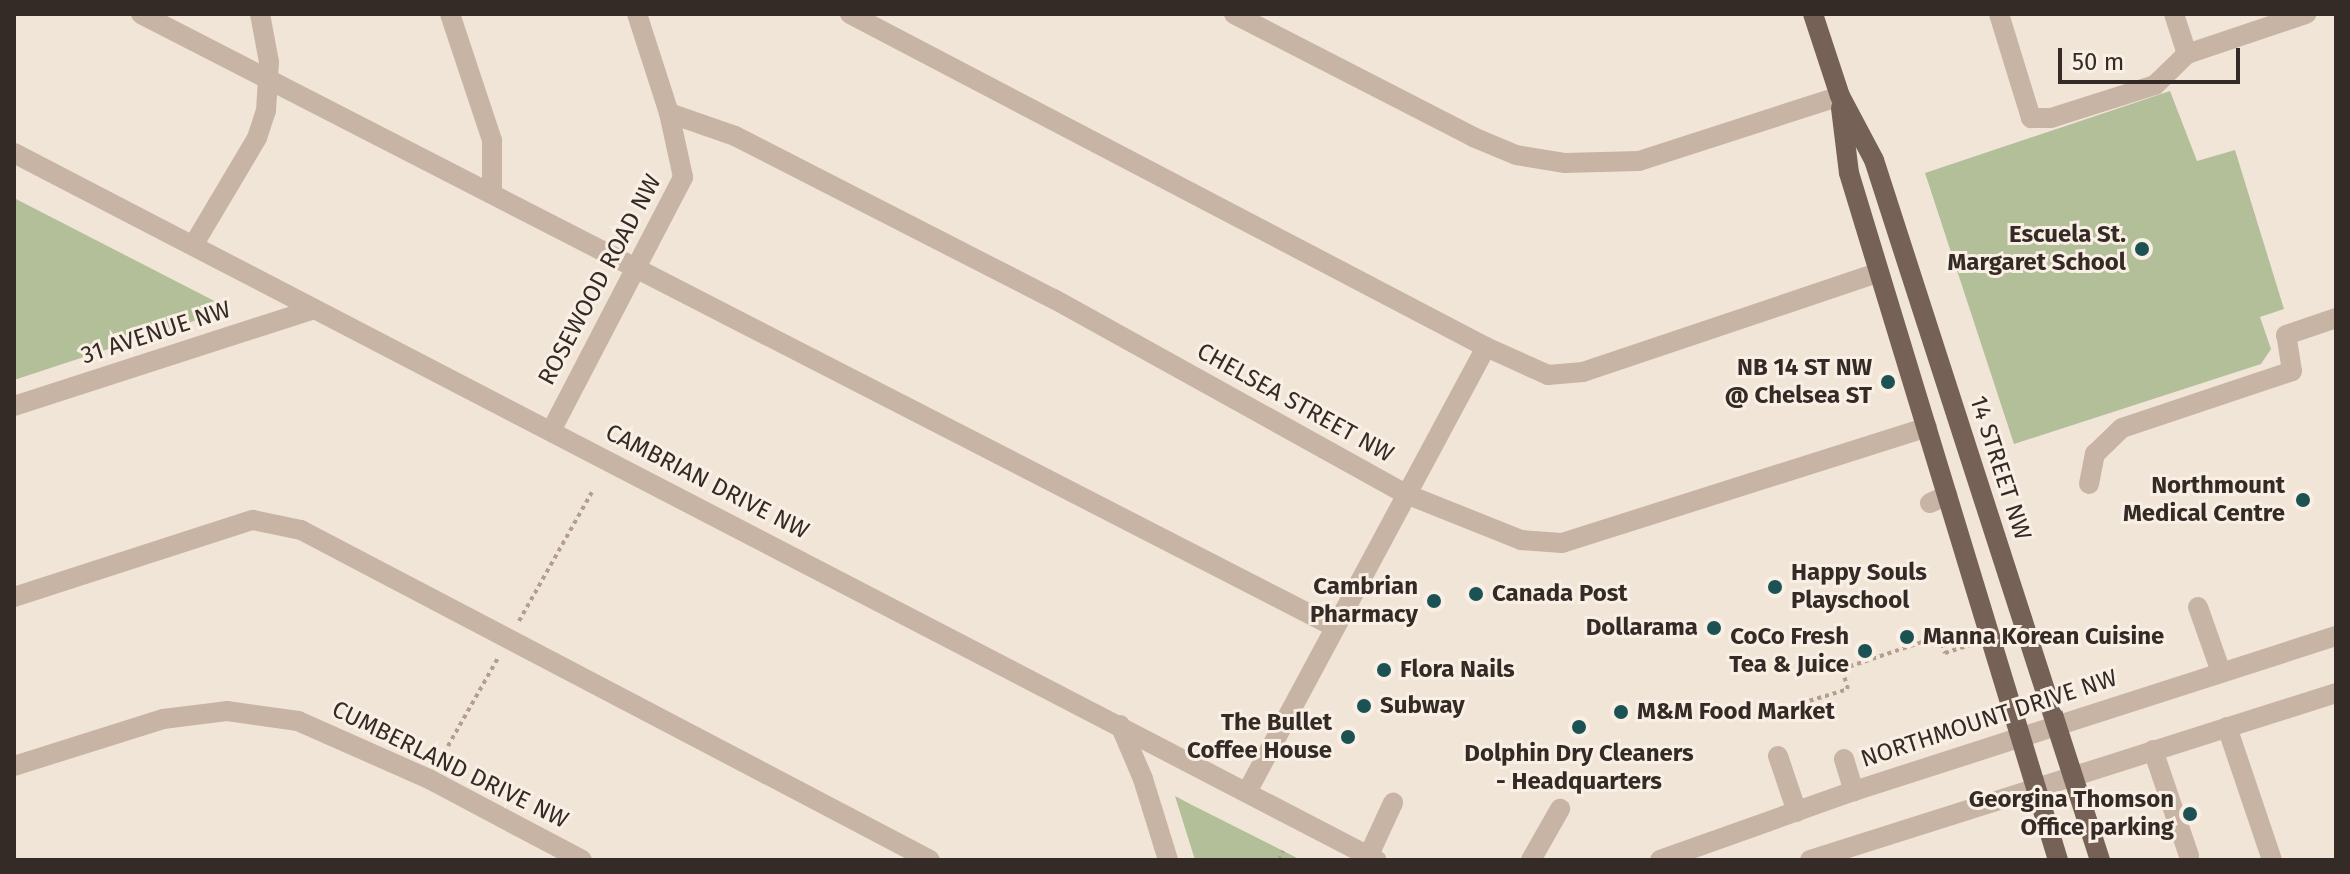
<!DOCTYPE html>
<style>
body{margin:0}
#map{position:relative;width:2350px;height:874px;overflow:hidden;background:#f1e5d8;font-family:"Fira Sans",sans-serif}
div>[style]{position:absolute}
.green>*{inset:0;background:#b3bf99}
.path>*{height:4px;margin-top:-2px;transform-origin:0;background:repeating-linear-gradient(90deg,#b49e8f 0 4px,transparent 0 8px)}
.minor>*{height:20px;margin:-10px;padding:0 10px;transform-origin:10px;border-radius:10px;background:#c8b4a5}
.major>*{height:20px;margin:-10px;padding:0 10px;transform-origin:10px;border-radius:10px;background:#766157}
.dots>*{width:22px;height:22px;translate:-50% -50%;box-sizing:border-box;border:4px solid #f9efe4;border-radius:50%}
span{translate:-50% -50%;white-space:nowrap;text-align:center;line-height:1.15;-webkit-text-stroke:6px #f9efe4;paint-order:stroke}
.poi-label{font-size:24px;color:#342a26;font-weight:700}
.right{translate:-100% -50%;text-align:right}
.left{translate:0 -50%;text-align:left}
.street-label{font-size:24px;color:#342a26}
.frame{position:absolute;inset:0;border:16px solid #342a26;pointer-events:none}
.scale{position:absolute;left:2058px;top:48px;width:182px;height:36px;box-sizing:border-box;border:4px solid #342a26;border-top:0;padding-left:10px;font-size:24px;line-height:28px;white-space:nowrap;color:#342a26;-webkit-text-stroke:6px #f9efe4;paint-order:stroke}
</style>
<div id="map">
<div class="green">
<i style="clip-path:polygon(2170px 91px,2197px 161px,2235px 150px,2284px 309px,2260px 317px,2271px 349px,2261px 364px,2014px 444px,1925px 173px)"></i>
<i style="clip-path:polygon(14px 198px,230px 309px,14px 380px)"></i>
<i style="clip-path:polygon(1175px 796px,1192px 805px,1301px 860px,1195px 860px)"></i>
</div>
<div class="path">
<i style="left:519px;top:621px;width:148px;rotate:-60.5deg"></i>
<i style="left:1802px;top:703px;width:48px;rotate:-16.9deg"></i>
<i style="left:1848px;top:689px;width:21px;rotate:-107deg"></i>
<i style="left:1842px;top:669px;width:103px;rotate:-18.6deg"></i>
<i style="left:1940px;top:636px;width:18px;rotate:74deg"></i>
<i style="left:1945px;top:653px;width:28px;rotate:-18deg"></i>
<i style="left:440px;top:760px;width:120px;rotate:-60.4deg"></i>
<i style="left:1279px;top:860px;width:10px;rotate:-66deg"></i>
</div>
<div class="minor">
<i style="left:141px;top:14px;width:1342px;rotate:27.18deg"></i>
<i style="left:450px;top:14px;width:133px;rotate:71.6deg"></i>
<i style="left:492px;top:140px;width:54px;rotate:90deg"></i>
<i style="left:850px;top:14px;width:718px;rotate:27.64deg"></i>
<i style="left:1486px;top:347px;width:68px;rotate:24.3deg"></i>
<i style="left:1548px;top:375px;width:35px;rotate:-5deg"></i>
<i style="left:1583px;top:372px;width:311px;rotate:-18.6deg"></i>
<i style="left:1234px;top:14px;width:269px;rotate:27.2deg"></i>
<i style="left:1473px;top:137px;width:47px;rotate:22.7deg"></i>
<i style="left:1516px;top:155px;width:50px;rotate:9.3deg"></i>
<i style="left:1565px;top:163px;width:74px;rotate:-1.5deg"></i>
<i style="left:1639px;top:161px;width:211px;rotate:-17.9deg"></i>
<i style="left:1999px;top:14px;width:109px;rotate:72.9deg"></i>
<i style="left:2031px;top:118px;width:20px"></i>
<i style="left:2051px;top:118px;width:109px;rotate:-17.6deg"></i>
<i style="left:2155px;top:85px;width:45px;rotate:-44.1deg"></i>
<i style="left:2187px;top:54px;width:126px;rotate:-18.6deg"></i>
<i style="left:2174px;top:14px;width:42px;rotate:72deg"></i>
<i style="left:669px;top:113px;width:70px;rotate:19.2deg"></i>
<i style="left:735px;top:136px;width:358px;rotate:27.1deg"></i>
<i style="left:1054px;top:299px;width:402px;rotate:29deg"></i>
<i style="left:1406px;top:494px;width:124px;rotate:21.8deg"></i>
<i style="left:1521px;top:540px;width:41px;rotate:4.2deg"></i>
<i style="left:1562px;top:543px;width:383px;rotate:-17.6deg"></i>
<i style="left:14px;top:153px;width:1535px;rotate:27.43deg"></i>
<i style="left:194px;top:244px;width:123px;rotate:-59.3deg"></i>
<i style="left:257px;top:138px;width:28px;rotate:-72deg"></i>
<i style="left:266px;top:111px;width:49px;rotate:-86.5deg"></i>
<i style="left:269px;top:62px;width:49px;rotate:-100.6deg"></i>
<i style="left:14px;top:406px;width:315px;rotate:-17.9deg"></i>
<i style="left:551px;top:431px;width:286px;rotate:-62.5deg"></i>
<i style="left:683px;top:177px;width:66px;rotate:-102.3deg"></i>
<i style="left:669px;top:113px;width:104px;rotate:-107.9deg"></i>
<i style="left:2089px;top:484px;width:31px;rotate:-79deg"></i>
<i style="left:2095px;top:454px;width:37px;rotate:-44deg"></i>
<i style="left:2122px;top:428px;width:179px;rotate:-18.5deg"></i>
<i style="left:2292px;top:371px;width:36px;rotate:-99deg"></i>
<i style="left:2286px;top:335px;width:53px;rotate:-18.8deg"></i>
<i style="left:1930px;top:503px;width:19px;rotate:-25deg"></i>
<i style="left:14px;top:597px;width:251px;rotate:-17.9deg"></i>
<i style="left:253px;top:520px;width:49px;rotate:11.8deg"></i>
<i style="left:301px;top:530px;width:710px;rotate:27.68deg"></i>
<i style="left:2198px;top:607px;width:69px;rotate:70.5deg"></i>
<i style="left:1120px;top:725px;width:59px;rotate:66.9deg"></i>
<i style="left:1143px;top:779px;width:85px;rotate:72.8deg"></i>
<i style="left:2227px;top:727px;width:140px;rotate:71.3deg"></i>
<i style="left:2153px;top:750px;width:112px;rotate:71.2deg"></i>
<i style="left:1778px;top:756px;width:59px;rotate:71.3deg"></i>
<i style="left:1844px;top:759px;width:34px;rotate:73deg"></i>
<i style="left:14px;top:766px;width:156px;rotate:-17.5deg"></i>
<i style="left:163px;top:719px;width:64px;rotate:-7.1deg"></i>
<i style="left:227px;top:711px;width:72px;rotate:8deg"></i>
<i style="left:298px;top:721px;width:143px;rotate:23.9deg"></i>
<i style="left:429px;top:779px;width:173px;rotate:27.9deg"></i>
<i style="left:1247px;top:792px;width:505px;rotate:-61.76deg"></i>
<i style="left:1368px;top:857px;width:60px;rotate:-65.2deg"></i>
<i style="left:1531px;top:860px;width:59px;rotate:-60.4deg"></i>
<i style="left:1660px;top:860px;width:206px;rotate:-19.6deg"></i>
<i style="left:1854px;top:791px;width:506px;rotate:-17.83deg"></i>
<i style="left:1810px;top:860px;width:552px;rotate:-17.61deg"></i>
</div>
<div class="major">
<i style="left:1813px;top:14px;width:86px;rotate:71.8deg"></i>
<i style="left:1840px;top:96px;width:72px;rotate:62deg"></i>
<i style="left:1874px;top:160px;width:736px;rotate:72.11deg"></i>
<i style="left:1841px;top:108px;width:65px;rotate:83deg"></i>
<i style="left:1849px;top:173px;width:718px;rotate:73.08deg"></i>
</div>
<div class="dots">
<i style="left:2142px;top:249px;background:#1c5254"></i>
<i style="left:1888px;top:382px;background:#1c5254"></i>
<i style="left:2303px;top:500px;background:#1c5254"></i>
<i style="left:1775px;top:587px;background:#1c5254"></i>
<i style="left:1476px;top:594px;background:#1c5254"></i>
<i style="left:1434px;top:601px;background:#1c5254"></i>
<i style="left:1714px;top:628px;background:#1c5254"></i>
<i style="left:1907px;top:637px;background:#1c5254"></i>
<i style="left:1865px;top:651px;background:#1c5254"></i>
<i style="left:1384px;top:670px;background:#1c5254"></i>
<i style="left:1364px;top:706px;background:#1c5254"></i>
<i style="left:1621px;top:712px;background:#1c5254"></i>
<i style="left:1579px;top:727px;background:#1c5254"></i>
<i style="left:1348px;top:737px;background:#1c5254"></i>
<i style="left:2190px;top:814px;background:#1c5254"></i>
</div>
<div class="poi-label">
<span class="right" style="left:2126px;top:249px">Escuela St.<br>Margaret School</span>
<span class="right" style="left:1872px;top:382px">NB 14 ST NW<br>@ Chelsea ST</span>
<span class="right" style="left:2285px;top:500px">Northmount<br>Medical Centre</span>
<span class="left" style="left:1791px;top:587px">Happy Souls<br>Playschool</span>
<span class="right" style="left:1418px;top:601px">Cambrian<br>Pharmacy</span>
<span class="left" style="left:1492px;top:594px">Canada Post</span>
<span class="right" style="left:1698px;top:628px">Dollarama</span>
<span class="right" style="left:1849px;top:651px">CoCo Fresh<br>Tea &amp; Juice</span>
<span class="left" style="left:1923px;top:637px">Manna Korean Cuisine</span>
<span class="left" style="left:1400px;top:670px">Flora Nails</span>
<span class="left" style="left:1380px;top:706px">Subway</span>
<span class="left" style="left:1637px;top:712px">M&amp;M Food Market</span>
<span class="right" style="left:1332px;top:737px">The Bullet<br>Coffee House</span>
<span style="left:1579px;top:768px">Dolphin Dry Cleaners<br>- Headquarters</span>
<span class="right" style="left:2174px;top:814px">Georgina Thomson<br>Office parking</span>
</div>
<div class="street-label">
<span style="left:600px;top:280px;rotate:-62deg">ROSEWOOD ROAD NW</span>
<span style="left:156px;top:333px;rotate:-18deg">31 AVENUE NW</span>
<span style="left:1295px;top:403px;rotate:29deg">CHELSEA STREET NW</span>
<span style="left:2000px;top:468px;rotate:72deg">14 STREET NW</span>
<span style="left:707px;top:482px;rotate:27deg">CAMBRIAN DRIVE NW</span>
<span style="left:1989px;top:719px;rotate:-18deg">NORTHMOUNT DRIVE NW</span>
<span style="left:450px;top:765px;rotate:26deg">CUMBERLAND DRIVE NW</span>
</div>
<div class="frame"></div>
<div class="scale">50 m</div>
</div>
